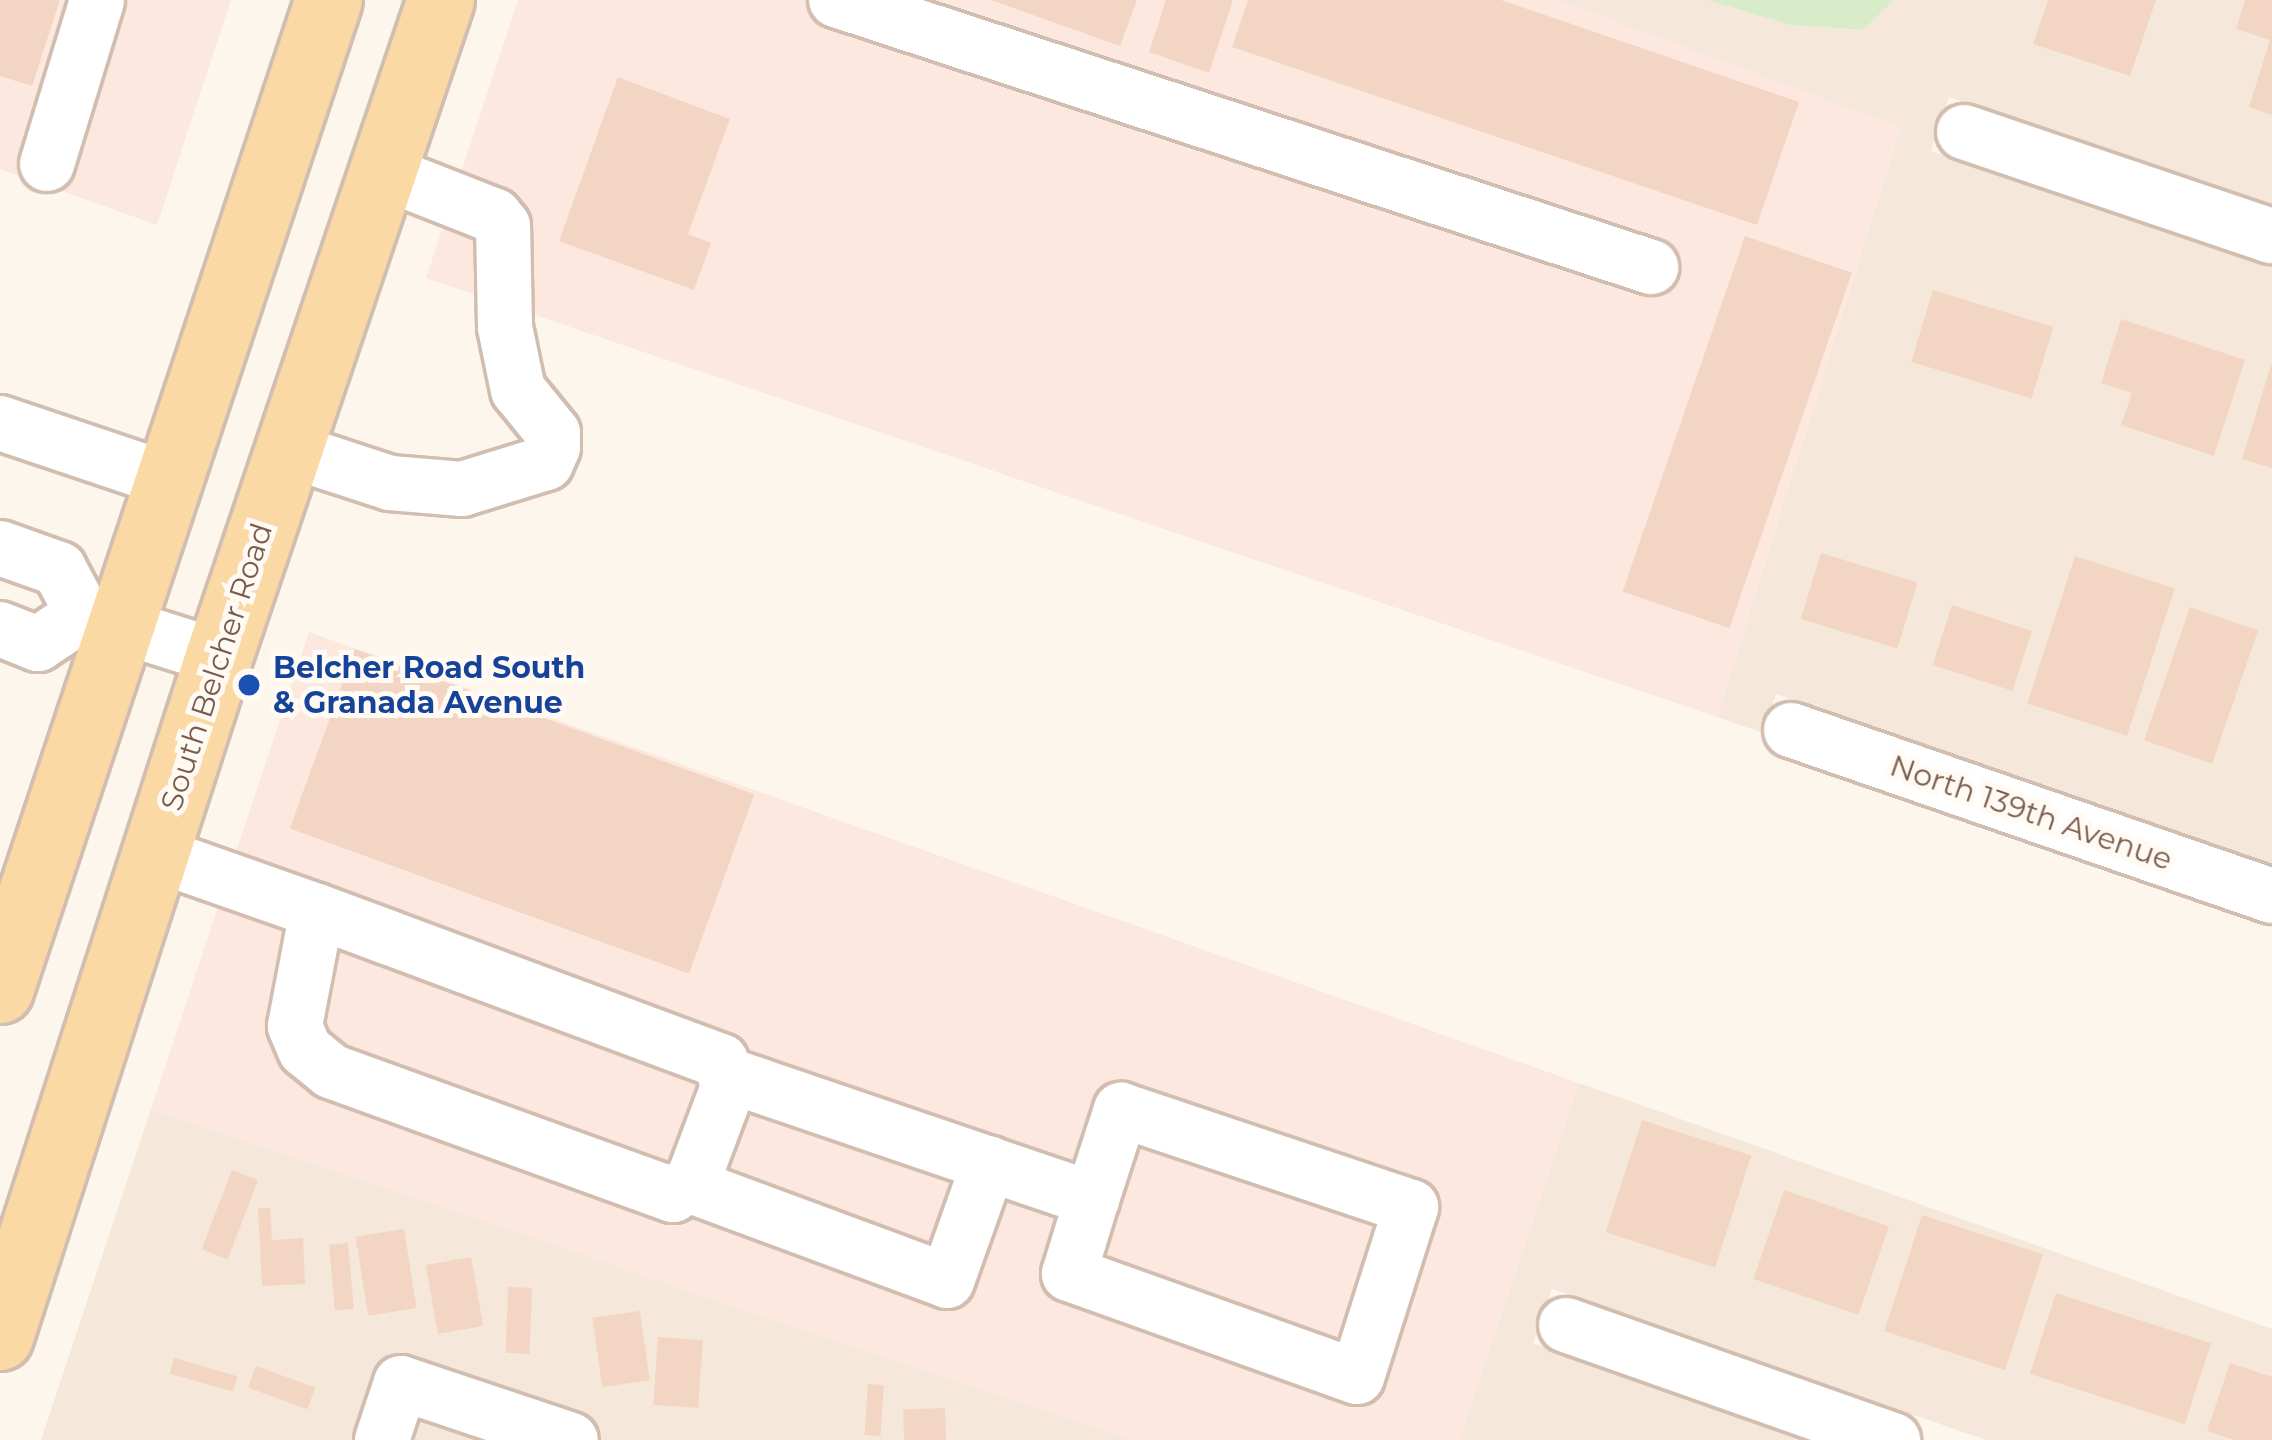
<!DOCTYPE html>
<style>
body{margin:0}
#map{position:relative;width:2272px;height:1440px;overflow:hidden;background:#fdf6ec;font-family:Montserrat,sans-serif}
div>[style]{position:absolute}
.residential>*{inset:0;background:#f5e8da}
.commercial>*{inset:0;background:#fde8e0}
.green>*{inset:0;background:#d8ecc9}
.building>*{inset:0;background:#f3d5c3;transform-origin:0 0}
.roads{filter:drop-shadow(3px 0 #d1beb0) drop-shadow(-3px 0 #d1beb0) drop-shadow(0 3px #d1beb0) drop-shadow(0 -3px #d1beb0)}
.minor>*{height:54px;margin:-27px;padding:0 27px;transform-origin:27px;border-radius:27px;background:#fff}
.major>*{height:66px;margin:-33px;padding:0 33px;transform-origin:33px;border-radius:33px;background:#fbd9a5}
.dots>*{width:33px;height:33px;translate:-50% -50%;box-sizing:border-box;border:6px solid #fffaf3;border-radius:50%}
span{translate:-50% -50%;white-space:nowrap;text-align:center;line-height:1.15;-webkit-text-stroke:10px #fffaf3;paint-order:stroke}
.street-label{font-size:30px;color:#7a5c4d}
.transit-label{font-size:30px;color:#164399;font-weight:700}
.left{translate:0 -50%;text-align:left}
</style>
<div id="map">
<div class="residential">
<i style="clip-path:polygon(1558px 0,1707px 0,1790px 25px,1862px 30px,1894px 0,2272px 0,2272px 205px,1949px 97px,1931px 151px,2272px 266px,2272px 865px,1776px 694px,1763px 733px,1717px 717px,1900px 128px)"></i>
<i style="clip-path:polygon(1579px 1083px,2272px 1329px,2272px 1440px,1986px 1440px,1552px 1289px,1533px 1343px,1803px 1440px,1459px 1440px)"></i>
<i style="clip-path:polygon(151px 1109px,1132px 1440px,41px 1440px)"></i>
</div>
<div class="commercial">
<i style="clip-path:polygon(0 0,231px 0,157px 225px,0 169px)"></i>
<i style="clip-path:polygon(518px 0,1558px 0,1900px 127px,1717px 717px,426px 278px)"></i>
<i style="clip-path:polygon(309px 632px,1579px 1083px,1459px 1440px,1132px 1440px,151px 1109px)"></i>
</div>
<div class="green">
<i style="clip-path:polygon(1707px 0,1894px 0,1863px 30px,1790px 25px)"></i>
</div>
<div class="building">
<i style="clip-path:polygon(0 0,60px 0,32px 86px,0 76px)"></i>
<i style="clip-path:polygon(991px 0,1137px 0,1120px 46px)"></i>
<i style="clip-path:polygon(1166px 0,1233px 0,1209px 73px,1149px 52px)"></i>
<i style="clip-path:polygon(1248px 0,1501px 0,1799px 102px,1757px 225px,1232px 47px)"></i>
<i style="clip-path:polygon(2048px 0,2156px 0,2130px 76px,2033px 44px)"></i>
<i style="clip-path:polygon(2245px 0,2272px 0,2272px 115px,2249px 107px,2270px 40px,2236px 29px)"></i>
<i style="clip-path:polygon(618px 77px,730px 119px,688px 234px,711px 243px,694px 290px,559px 241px)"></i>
<i style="left:1745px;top:236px;width:113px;height:376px;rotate:19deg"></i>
<i style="left:1933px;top:290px;width:126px;height:75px;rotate:17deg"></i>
<i style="clip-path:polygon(2121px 319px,2245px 360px,2214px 456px,2121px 425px,2132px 393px,2101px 383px)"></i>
<i style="clip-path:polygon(2271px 365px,2272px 365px,2272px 468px,2242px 459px)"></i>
<i style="left:1821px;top:553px;width:101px;height:69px;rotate:17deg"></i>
<i style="left:2075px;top:556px;width:105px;height:155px;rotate:18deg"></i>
<i style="left:1952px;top:605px;width:84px;height:63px;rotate:18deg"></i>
<i style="left:2190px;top:607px;width:72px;height:141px;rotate:19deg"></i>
<i style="left:355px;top:649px;width:425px;height:191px;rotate:20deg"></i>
<i style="left:1642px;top:1120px;width:115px;height:118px;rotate:18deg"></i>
<i style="left:232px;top:1170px;width:28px;height:85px;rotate:21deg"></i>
<i style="left:1784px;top:1190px;width:111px;height:94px;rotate:19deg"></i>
<i style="clip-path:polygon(258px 1208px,270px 1208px,272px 1240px,303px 1238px,305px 1284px,262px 1286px)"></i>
<i style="left:1922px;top:1215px;width:127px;height:122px;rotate:18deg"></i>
<i style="left:404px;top:1229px;width:80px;height:49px;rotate:81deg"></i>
<i style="left:348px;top:1243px;width:66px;height:19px;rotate:85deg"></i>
<i style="left:471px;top:1257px;width:70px;height:46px;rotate:80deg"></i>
<i style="left:508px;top:1287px;width:24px;height:66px;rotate:2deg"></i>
<i style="left:2056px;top:1293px;width:163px;height:85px;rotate:18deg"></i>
<i style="left:640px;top:1311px;width:70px;height:48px;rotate:82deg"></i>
<i style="left:658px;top:1337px;width:45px;height:68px;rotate:4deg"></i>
<i style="left:174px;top:1358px;width:66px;height:16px;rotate:16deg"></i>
<i style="clip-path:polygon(2230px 1363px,2272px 1377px,2272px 1440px,2234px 1440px,2207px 1431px)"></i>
<i style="left:256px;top:1366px;width:63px;height:23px;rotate:20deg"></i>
<i style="left:868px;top:1384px;width:16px;height:51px;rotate:4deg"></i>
<i style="left:945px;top:1408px;width:32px;height:42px;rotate:88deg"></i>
</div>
<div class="roads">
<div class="minor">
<i style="left:836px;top:0;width:858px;rotate:18.14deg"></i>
<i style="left:1964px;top:132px;width:325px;rotate:18.7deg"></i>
<i style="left:47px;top:164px;width:171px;rotate:-73deg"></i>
<i style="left:0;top:423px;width:178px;rotate:18.6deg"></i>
<i style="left:289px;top:450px;width:106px;rotate:18.1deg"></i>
<i style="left:390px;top:483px;width:72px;rotate:4.8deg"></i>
<i style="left:462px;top:489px;width:88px;rotate:-17.2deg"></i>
<i style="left:546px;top:463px;width:17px;rotate:-66deg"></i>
<i style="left:553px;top:447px;width:14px;rotate:-90deg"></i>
<i style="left:553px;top:433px;width:55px;rotate:-129.1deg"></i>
<i style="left:518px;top:390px;width:64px;rotate:-101.7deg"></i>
<i style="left:505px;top:327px;width:101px;rotate:-91.1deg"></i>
<i style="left:503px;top:226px;width:13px;rotate:-129deg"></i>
<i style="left:495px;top:216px;width:120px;rotate:-158.6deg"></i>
<i style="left:0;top:548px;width:63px;rotate:19.6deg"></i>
<i style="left:59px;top:569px;width:51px;rotate:61.9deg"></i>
<i style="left:83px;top:614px;width:143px;rotate:17.5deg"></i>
<i style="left:0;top:629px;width:41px;rotate:21.5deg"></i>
<i style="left:38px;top:644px;width:54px;rotate:-33.7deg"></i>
<i style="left:1791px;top:730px;width:509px;rotate:19.04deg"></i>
<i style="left:155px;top:854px;width:172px;rotate:19.4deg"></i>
<i style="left:317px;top:911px;width:75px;rotate:20.4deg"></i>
<i style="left:387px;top:937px;width:356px;rotate:20.4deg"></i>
<i style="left:721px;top:1061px;width:27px;rotate:75deg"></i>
<i style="left:728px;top:1087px;width:99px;rotate:110.6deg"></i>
<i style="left:693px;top:1180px;width:25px;rotate:143deg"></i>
<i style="left:673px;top:1195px;width:364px;rotate:-160.1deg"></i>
<i style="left:331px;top:1071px;width:33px;rotate:-141deg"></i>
<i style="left:305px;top:1050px;width:26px;rotate:-113deg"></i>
<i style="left:295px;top:1026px;width:117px;rotate:-79.2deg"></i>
<i style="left:728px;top:1075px;width:385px;rotate:18.8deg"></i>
<i style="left:1092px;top:1199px;width:94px;rotate:-72deg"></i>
<i style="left:1121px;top:1110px;width:306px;rotate:18.5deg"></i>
<i style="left:1411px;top:1207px;width:178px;rotate:107.6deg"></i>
<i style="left:1357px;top:1377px;width:306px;rotate:-160.3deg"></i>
<i style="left:1069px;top:1274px;width:78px;rotate:-73deg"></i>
<i style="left:688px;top:1185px;width:276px;rotate:20.3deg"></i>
<i style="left:947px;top:1281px;width:125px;rotate:-70.4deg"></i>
<i style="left:1566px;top:1325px;width:347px;rotate:19.4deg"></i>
<i style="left:382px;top:1440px;width:60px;rotate:-71.6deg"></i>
<i style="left:401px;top:1383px;width:179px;rotate:18.5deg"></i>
</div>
<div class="major">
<i style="left:0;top:990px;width:1043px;rotate:-71.62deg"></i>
<i style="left:0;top:1337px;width:714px;rotate:-72.15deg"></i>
<i style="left:219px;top:657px;width:693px;rotate:-71.33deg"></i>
</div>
</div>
<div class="dots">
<i style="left:249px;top:685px;background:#1a4fb4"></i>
</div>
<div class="street-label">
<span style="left:217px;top:667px;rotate:-72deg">South Belcher Road</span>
<span style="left:2031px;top:813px;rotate:19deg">North 139th Avenue</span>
</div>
<div class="transit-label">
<span class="left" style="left:273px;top:685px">Belcher Road South<br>&amp; Granada Avenue</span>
</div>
</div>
